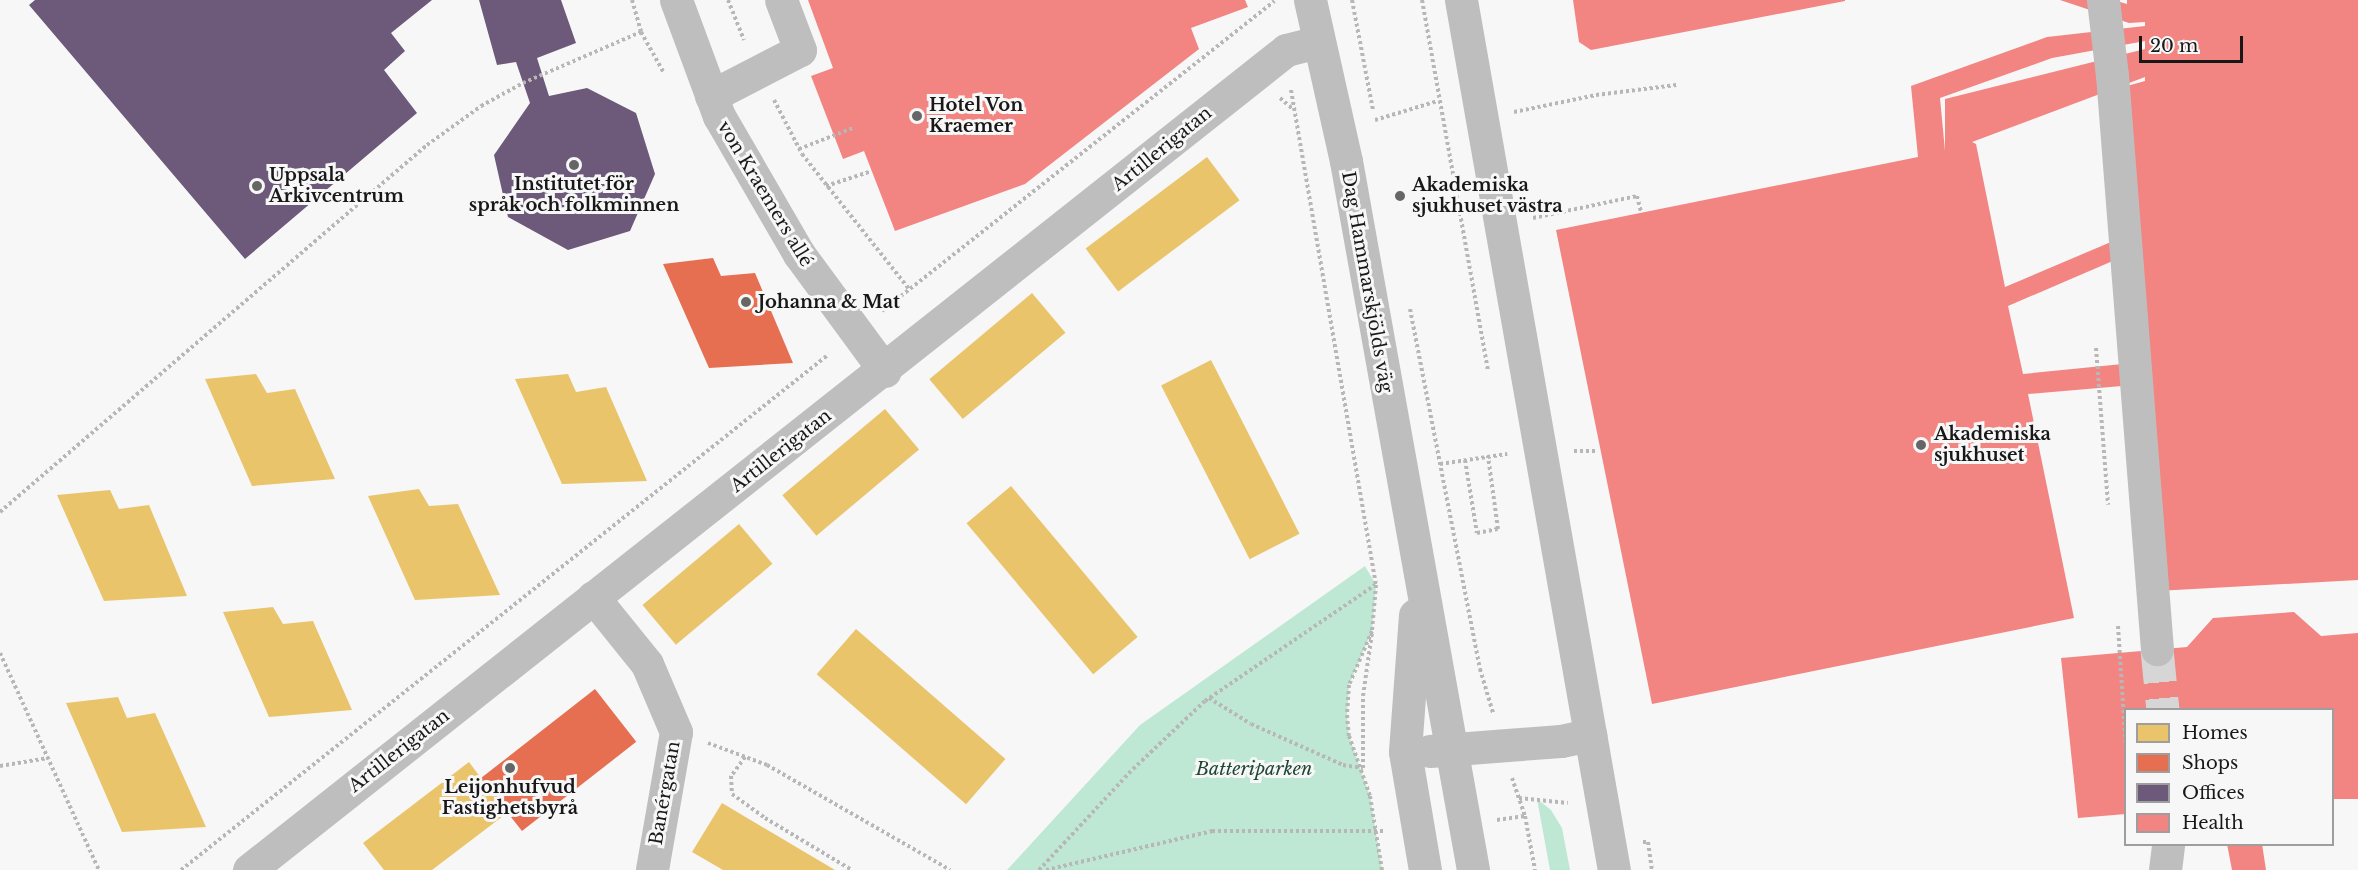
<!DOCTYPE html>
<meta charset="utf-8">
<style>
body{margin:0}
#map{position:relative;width:2358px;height:870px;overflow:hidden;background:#f7f7f8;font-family:"Libre Baskerville",serif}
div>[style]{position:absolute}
.green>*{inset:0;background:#bfe8d4}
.homes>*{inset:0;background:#e9c46a;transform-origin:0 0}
.shops>*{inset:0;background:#e76f51;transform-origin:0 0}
.offices>*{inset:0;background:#6d597a}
.health>*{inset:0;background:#f28482}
.minor-tunnel>*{height:33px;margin-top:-16.5px;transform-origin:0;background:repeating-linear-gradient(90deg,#d6d6d6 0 33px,transparent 0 49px)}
.path>*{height:4px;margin-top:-2px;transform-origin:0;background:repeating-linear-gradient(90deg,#b8b7b7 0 3px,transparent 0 6px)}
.minor>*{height:33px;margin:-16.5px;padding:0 16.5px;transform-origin:16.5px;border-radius:16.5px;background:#bfbebe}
.dots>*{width:16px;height:16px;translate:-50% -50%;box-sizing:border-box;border:3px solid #f7f7f8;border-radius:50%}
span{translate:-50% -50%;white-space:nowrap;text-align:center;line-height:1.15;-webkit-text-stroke:6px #f7f7f8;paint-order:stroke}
.poi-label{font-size:18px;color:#181818;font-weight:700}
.left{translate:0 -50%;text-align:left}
.street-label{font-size:18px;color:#181818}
.park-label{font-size:18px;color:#1e4634;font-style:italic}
.legend{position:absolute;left:2124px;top:708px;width:210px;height:138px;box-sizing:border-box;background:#f7f7f8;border:2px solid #9e9e9e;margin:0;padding:8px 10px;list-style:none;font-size:18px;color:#181818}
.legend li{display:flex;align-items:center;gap:12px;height:30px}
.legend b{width:30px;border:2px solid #9e9e9e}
.scale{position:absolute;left:2139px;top:36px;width:104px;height:27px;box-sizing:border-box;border:3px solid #181818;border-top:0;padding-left:8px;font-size:18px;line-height:21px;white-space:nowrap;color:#181818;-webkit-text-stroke:4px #f7f7f8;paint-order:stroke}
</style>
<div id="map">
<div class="green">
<i style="clip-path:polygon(1365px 566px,1376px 585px,1372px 631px,1349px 685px,1347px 715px,1349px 736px,1370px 796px,1382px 870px,1007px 870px,1140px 725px)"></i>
<i style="clip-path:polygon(1537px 799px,1551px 810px,1562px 828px,1570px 870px,1550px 870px)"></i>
</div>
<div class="homes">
<i style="left:1207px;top:157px;width:54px;height:152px;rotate:53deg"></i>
<i style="left:1032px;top:293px;width:52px;height:134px;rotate:50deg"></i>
<i style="left:1211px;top:360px;width:195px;height:56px;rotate:63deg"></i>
<i style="clip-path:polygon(256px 374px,267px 393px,295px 389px,335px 479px,252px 486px,205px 379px)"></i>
<i style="clip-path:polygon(568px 374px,576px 392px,606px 387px,647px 481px,562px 484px,515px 379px)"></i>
<i style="left:885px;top:409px;width:53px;height:134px;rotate:50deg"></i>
<i style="left:1011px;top:486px;width:197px;height:58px;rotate:50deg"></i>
<i style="clip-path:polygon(419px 489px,429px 506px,458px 504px,500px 595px,415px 600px,368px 496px)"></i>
<i style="clip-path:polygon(110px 490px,119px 509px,149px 505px,187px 596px,104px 601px,57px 495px)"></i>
<i style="left:739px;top:524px;width:52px;height:126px;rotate:50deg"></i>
<i style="clip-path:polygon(273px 607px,283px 624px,313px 621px,352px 710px,269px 717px,223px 612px)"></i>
<i style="left:856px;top:629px;width:198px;height:60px;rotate:41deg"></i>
<i style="clip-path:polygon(118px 697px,127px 718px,155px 713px,206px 827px,122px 832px,66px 703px)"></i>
<i style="clip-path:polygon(469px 762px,507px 813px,432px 870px,384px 870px,363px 843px)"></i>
<i style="clip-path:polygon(722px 803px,835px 870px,723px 870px,692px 852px)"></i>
</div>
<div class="shops">
<i style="clip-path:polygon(713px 258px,721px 276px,755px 273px,793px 363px,709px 368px,663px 264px)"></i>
<i style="left:595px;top:689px;width:67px;height:145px;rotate:52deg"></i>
</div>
<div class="offices">
<i style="clip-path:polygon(35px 0,432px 0,391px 33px,405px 51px,384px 70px,417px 113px,245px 259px,29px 5px)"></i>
<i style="clip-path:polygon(479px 0,561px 0,576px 43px,537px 58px,549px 96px,587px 88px,636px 113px,655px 174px,630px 231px,568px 250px,508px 217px,494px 155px,530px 103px,516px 62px,497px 65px)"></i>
</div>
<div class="health">
<i style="clip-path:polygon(808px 0,1245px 0,1248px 7px,1191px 28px,1199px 49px,1025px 184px,895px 231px,864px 151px,843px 159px,811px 76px,833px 68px)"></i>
<i style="clip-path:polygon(1573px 0,1845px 0,1845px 1px,1591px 50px,1579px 42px)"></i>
<i style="clip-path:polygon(evenodd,2060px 0,2113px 0,2127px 4px,2127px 0,2358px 0,2358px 580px,2157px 591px,2145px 384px,2028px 394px,2074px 618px,1652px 704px,1556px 230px,1918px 157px,1911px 86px,2047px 37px,2145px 26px,2145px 22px,2129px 23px,2060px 0,2145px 41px,2145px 49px,1945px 99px,1945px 151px,1940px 98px,2052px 58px,2145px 41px,2060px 0,2145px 77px,2145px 81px,2127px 86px,2118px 239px,2005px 287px,1976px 144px,1972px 142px,2145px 77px,2060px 0,2122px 257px,2143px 362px,2023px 374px,2008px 306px,2122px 257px)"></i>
<i style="clip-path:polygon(2294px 612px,2321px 636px,2358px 633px,2358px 799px,2332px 799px,2332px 710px,2126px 710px,2126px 814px,2078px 818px,2061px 658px,2187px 647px,2213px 618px)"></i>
<i style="clip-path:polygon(2227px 844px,2262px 844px,2266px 870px,2232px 870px)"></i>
</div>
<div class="minor-tunnel">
<i style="left:2157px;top:649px;width:61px;rotate:84.4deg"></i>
</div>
<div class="path">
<i style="left:632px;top:0;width:33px;rotate:74deg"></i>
<i style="left:641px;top:32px;width:47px;rotate:60.7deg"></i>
<i style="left:728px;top:0;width:43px;rotate:68.2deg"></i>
<i style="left:1352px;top:0;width:112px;rotate:79.2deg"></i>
<i style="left:1422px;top:0;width:377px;rotate:79.9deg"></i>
<i style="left:1291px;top:90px;width:502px;rotate:80.26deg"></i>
<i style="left:1376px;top:585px;width:46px;rotate:95deg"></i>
<i style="left:1372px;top:631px;width:59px;rotate:113.1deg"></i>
<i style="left:1349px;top:685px;width:30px;rotate:94deg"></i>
<i style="left:1347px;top:715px;width:21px;rotate:85deg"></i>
<i style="left:1349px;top:736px;width:64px;rotate:70.7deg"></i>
<i style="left:1370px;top:796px;width:75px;rotate:80.8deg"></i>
<i style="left:1280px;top:98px;width:18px;rotate:41deg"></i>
<i style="left:774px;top:100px;width:61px;rotate:62.6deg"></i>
<i style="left:802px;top:154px;width:172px;rotate:51.6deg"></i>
<i style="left:1514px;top:112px;width:84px;rotate:-11.7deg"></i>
<i style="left:1596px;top:95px;width:81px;rotate:-7.1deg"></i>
<i style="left:1375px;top:120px;width:66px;rotate:-16.8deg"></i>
<i style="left:799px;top:149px;width:60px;rotate:-21.4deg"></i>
<i style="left:826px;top:186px;width:48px;rotate:-18.1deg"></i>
<i style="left:1533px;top:218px;width:106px;rotate:-11.9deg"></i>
<i style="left:1637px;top:196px;width:16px;rotate:76deg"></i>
<i style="left:1410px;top:309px;width:367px;rotate:79deg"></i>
<i style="left:1480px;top:669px;width:46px;rotate:73.5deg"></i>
<i style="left:882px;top:311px;width:500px;rotate:-38.3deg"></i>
<i style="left:2096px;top:348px;width:157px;rotate:85.6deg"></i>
<i style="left:1574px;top:451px;width:24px"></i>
<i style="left:1465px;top:460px;width:74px;rotate:80.7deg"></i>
<i style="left:1477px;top:533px;width:21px;rotate:-11deg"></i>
<i style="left:1498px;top:529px;width:74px;rotate:-97.8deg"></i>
<i style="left:1440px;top:464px;width:68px;rotate:-8.5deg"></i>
<i style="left:0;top:512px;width:563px;rotate:-40.68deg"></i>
<i style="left:427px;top:145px;width:67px;rotate:-35.8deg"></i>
<i style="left:481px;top:106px;width:48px;rotate:-28.7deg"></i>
<i style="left:523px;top:83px;width:129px;rotate:-23.4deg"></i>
<i style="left:2118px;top:626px;width:125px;rotate:86.3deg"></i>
<i style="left:0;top:653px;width:239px;rotate:65.5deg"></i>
<i style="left:1209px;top:698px;width:49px;rotate:31.8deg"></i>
<i style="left:1251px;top:724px;width:101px;rotate:24deg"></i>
<i style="left:1343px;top:765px;width:20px;rotate:9deg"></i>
<i style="left:1363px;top:768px;width:72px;rotate:-90deg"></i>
<i style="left:1363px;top:696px;width:64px;rotate:-81.9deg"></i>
<i style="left:708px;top:743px;width:63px;rotate:20.4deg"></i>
<i style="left:767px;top:765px;width:211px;rotate:29.8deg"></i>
<i style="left:745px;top:757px;width:24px;rotate:126deg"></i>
<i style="left:731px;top:776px;width:18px;rotate:87deg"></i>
<i style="left:732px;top:794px;width:41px;rotate:36deg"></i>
<i style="left:765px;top:818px;width:101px;rotate:30.9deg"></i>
<i style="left:0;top:766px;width:49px;rotate:-9.5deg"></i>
<i style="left:1512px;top:778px;width:40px;rotate:71.1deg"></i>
<i style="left:1525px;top:816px;width:55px;rotate:79.5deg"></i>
<i style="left:1519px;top:798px;width:49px;rotate:5.8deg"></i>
<i style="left:1497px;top:820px;width:28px;rotate:-8deg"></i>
<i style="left:1643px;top:842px;width:5px"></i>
<i style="left:1648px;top:842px;width:28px;rotate:82deg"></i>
<i style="left:181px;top:870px;width:828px;rotate:-38.53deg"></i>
<i style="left:1039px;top:870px;width:138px;rotate:-47.1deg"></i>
<i style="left:1133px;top:769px;width:99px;rotate:-43.4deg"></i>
<i style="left:1205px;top:701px;width:206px;rotate:-34.3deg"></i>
<i style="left:1046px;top:870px;width:171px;rotate:-13.2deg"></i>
<i style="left:1212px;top:831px;width:173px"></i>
</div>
<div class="minor">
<i style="left:676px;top:0;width:124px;rotate:69.7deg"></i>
<i style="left:719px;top:116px;width:160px;rotate:59.9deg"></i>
<i style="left:799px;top:254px;width:145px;rotate:53.7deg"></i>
<i style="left:1310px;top:0;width:165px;rotate:77.4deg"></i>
<i style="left:1346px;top:161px;width:720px;rotate:79.84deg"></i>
<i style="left:1461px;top:0;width:883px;rotate:80.03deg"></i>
<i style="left:2103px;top:0;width:76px;rotate:83.2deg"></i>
<i style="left:2112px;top:75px;width:576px;rotate:85.52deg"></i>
<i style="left:711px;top:96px;width:100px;rotate:-27.3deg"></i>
<i style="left:800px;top:50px;width:53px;rotate:-110.8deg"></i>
<i style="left:593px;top:597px;width:86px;rotate:51.1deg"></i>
<i style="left:647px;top:664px;width:74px;rotate:66.9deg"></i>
<i style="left:676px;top:732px;width:140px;rotate:99.9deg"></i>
<i style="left:1415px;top:615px;width:137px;rotate:94.2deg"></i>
<i style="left:1405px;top:752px;width:120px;rotate:80.4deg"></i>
<i style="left:1430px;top:751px;width:131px;rotate:-4.4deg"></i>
<i style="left:1561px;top:741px;width:30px;rotate:-12deg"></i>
<i style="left:249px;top:870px;width:1322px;rotate:-38.33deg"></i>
<i style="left:1286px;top:50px;width:32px;rotate:-14deg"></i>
<i style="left:2165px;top:870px;width:26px;rotate:-83deg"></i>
</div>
<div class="dots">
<i style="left:917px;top:116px;background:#666"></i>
<i style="left:574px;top:165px;background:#666"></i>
<i style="left:257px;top:186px;background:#666"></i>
<i style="left:1400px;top:196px;background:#666"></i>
<i style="left:746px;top:302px;background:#666"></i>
<i style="left:1921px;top:445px;background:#666"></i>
<i style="left:510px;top:768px;background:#666"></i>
</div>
<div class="poi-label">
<span class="left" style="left:929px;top:116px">Hotel Von<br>Kraemer</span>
<span class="left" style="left:269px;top:186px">Uppsala<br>Arkivcentrum</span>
<span style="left:574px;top:195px">Institutet för<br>språk och folkminnen</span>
<span class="left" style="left:1412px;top:196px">Akademiska<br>sjukhuset västra</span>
<span class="left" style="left:758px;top:302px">Johanna &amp; Mat</span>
<span class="left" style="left:1934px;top:445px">Akademiska<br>sjukhuset</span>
<span style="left:510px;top:798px">Leijonhufvud<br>Fastighetsbyrå</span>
</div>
<div class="street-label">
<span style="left:1162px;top:149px;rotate:-39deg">Artillerigatan</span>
<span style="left:765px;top:194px;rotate:59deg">von Kraemers allé</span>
<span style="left:1367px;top:282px;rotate:80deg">Dag Hammarskjölds väg</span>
<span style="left:781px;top:451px;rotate:-38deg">Artillerigatan</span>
<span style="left:399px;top:751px;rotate:-38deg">Artillerigatan</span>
<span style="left:665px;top:793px;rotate:-80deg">Banérgatan</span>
</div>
<div class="park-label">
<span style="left:1254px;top:769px">Batteriparken</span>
</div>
<ul class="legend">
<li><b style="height:16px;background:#e9c46a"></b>Homes</li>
<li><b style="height:16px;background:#e76f51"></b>Shops</li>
<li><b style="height:16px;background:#6d597a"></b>Offices</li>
<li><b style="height:16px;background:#f28482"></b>Health</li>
</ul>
<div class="scale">20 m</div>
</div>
